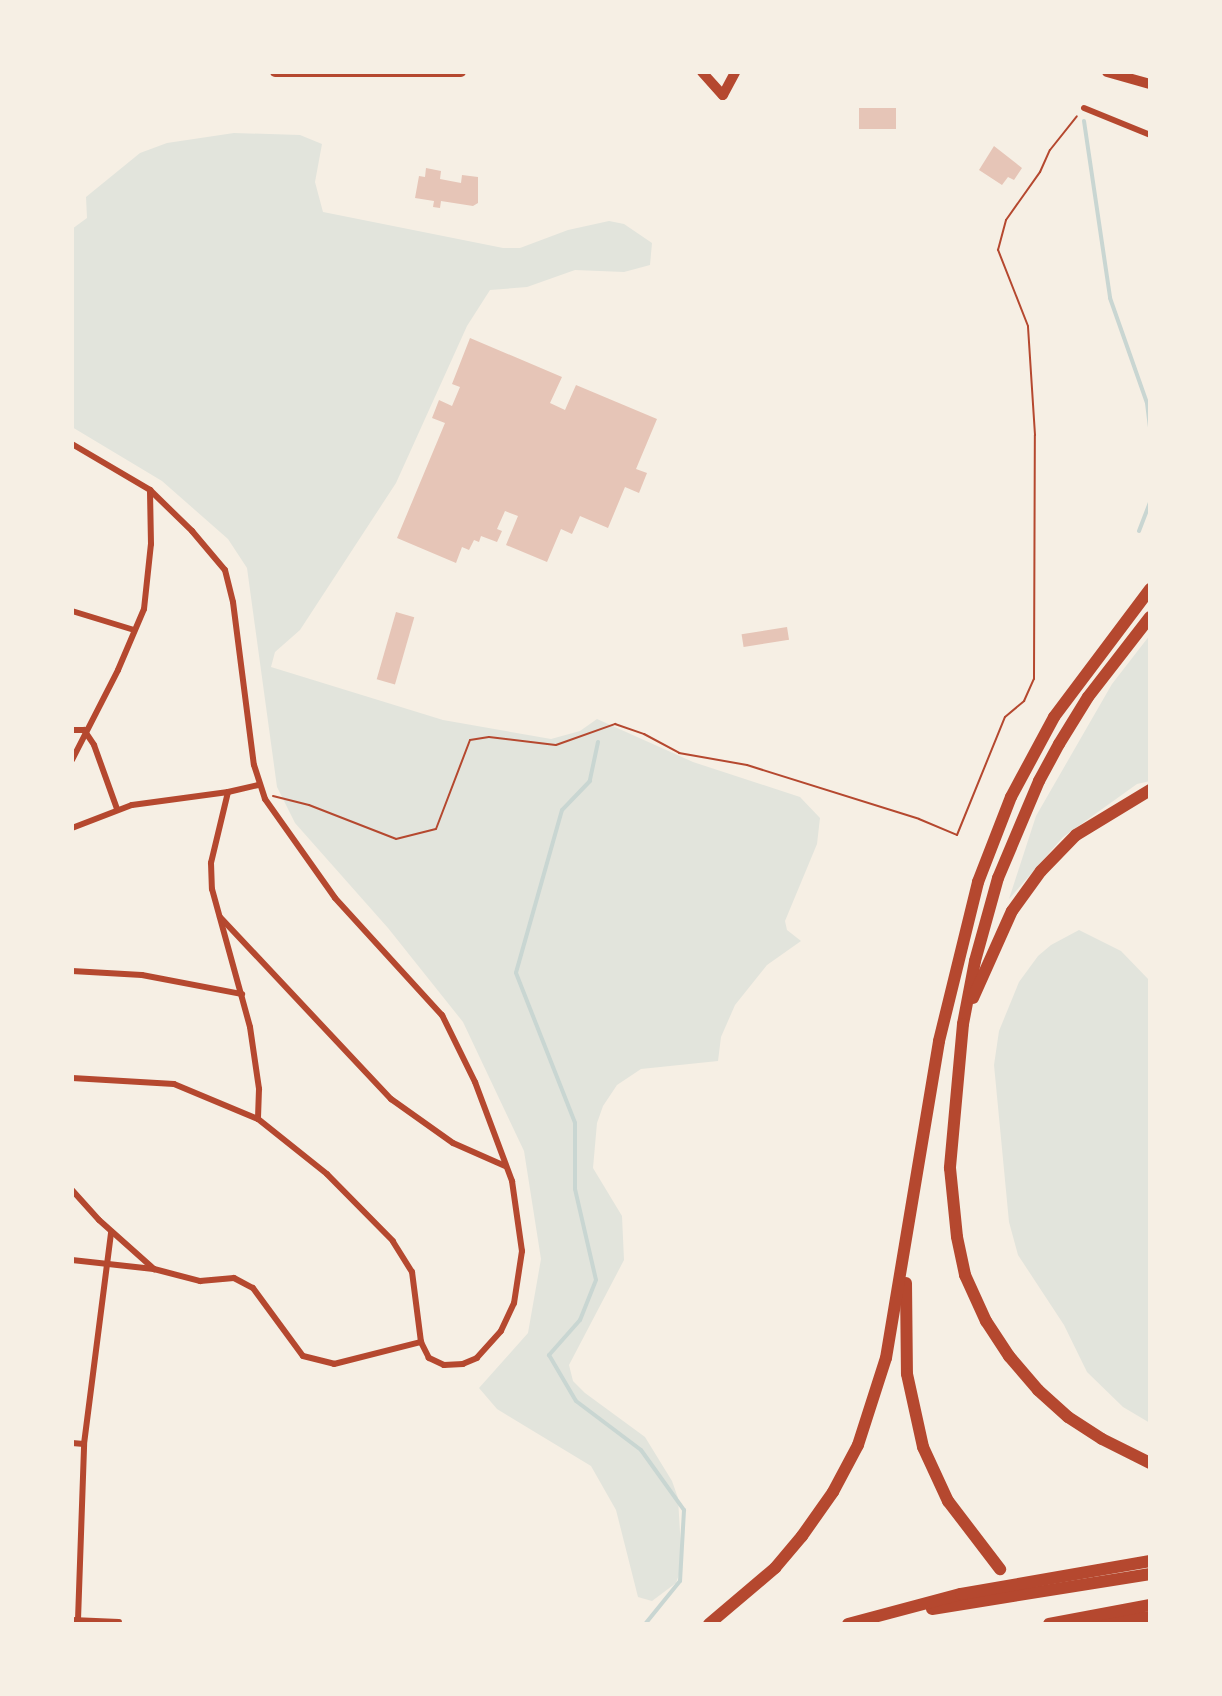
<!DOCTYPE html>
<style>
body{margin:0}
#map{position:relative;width:1222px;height:1696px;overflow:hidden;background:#f6efe4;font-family:"Work Sans",sans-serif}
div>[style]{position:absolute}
.green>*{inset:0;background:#e2e4dc}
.stream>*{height:4px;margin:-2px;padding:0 2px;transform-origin:2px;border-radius:2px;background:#c9d6d2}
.building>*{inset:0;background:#e6c5b7;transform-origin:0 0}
.path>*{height:2px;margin:-1px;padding:0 1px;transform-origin:1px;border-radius:1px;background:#b5482f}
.minor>*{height:6px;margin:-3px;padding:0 3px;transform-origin:3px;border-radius:3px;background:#b5482f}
.primary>*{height:10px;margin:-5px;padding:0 5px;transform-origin:5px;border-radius:5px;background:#b5482f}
.motorway>*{height:12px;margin:-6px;padding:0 6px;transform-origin:6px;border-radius:6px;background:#b5482f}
span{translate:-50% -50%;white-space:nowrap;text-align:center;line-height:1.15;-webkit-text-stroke:8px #f6efe4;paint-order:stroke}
.frame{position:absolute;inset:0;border:74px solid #f6efe4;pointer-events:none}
</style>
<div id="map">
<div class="green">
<i style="clip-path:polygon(234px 133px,300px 135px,322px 144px,315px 182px,323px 212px,503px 248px,520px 248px,568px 230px,609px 221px,624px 224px,652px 243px,650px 265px,624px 272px,575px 270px,527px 287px,490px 290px,467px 326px,396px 483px,300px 630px,275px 652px,271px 667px,443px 720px,551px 739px,580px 731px,597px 719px,693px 762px,800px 797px,820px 818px,817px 844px,785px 921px,787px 930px,801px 941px,767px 965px,735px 1005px,721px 1037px,718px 1061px,641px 1069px,617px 1085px,603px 1106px,597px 1123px,593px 1168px,622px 1216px,624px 1260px,569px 1365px,573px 1381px,585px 1393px,645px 1437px,672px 1481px,678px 1498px,682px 1566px,676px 1583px,652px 1601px,638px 1597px,616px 1510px,591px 1466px,497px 1409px,479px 1388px,528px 1333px,541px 1259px,524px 1151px,463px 1022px,388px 928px,295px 823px,277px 787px,247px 568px,228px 539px,162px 481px,72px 427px,72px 229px,87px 218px,86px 197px,140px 153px,167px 143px)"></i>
<i style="clip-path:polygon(1150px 635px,1150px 781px,1137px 784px,1063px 837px,1009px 899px,1036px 816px,1112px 684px)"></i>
<i style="clip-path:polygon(1079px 930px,1121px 951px,1150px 981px,1150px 1423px,1123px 1407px,1087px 1372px,1064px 1325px,1018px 1255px,1009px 1222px,994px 1065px,999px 1031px,1019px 982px,1038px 956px,1051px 945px)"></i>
</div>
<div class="stream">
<i style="left:1084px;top:121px;width:179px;rotate:81.6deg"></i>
<i style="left:1110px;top:298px;width:111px;rotate:70.6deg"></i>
<i style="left:1147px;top:403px;width:26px;rotate:83deg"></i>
<i style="left:1139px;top:531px;width:30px;rotate:-69deg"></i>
<i style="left:598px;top:742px;width:40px;rotate:102deg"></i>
<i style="left:590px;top:781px;width:40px;rotate:134deg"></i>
<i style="left:562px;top:810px;width:169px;rotate:105.8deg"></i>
<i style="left:516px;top:973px;width:161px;rotate:68.5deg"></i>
<i style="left:575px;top:1123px;width:66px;rotate:90deg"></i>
<i style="left:575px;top:1189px;width:93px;rotate:77deg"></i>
<i style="left:596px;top:1280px;width:43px;rotate:111.8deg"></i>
<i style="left:580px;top:1320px;width:47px;rotate:131.5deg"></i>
<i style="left:549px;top:1355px;width:53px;rotate:59.6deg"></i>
<i style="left:576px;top:1401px;width:81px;rotate:37deg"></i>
<i style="left:641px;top:1450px;width:74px;rotate:54.4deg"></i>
<i style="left:684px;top:1510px;width:71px;rotate:93.2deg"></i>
<i style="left:680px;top:1581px;width:55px;rotate:129.1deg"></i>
</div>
<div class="building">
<i style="left:859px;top:108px;width:37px;height:21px"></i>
<i style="clip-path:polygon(994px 146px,1022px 168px,1014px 180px,1008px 177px,1002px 185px,979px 170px)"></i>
<i style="clip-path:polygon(426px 168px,441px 171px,440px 179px,461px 183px,462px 175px,478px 177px,478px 203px,473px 206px,441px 201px,440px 208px,433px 207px,434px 201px,415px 198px,419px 176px,425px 177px)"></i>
<i style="clip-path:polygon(470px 338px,562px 377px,550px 403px,565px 410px,576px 385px,657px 419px,636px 469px,647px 473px,639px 493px,625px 487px,608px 528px,580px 516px,572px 534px,561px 529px,547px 562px,506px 545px,518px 516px,505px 511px,497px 529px,502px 531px,497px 542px,481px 536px,479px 542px,474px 540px,469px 550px,462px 547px,456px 563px,397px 538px,445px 423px,432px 418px,439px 400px,452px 406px,460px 387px,452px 384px)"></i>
<i style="left:396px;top:612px;width:19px;height:70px;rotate:16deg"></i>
<i style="left:787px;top:627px;width:13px;height:46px;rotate:81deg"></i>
</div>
<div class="path">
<i style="left:273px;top:796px;width:37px;rotate:14deg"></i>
<i style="left:309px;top:805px;width:93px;rotate:21.3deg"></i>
<i style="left:396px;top:839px;width:41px;rotate:-14deg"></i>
<i style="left:436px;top:829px;width:95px;rotate:-69.1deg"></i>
<i style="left:470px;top:740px;width:19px;rotate:-9deg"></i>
<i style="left:489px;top:737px;width:67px;rotate:6.8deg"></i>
<i style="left:556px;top:745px;width:63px;rotate:-19.6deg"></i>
<i style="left:615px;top:724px;width:31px;rotate:19deg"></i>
<i style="left:644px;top:734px;width:40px;rotate:28deg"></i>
<i style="left:679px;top:753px;width:69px;rotate:10deg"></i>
<i style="left:747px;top:765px;width:180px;rotate:17.4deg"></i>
<i style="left:919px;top:819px;width:41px;rotate:22.8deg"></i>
<i style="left:957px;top:835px;width:127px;rotate:-67.9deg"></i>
<i style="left:1005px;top:717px;width:25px;rotate:-40deg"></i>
<i style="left:1024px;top:701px;width:24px;rotate:-66deg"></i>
<i style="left:1034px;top:679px;width:244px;rotate:-89.8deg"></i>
<i style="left:1035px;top:435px;width:109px;rotate:-93.7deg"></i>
<i style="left:1028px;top:326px;width:82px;rotate:-111.5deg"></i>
<i style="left:998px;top:250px;width:31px;rotate:-75deg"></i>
<i style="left:1006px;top:220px;width:59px;rotate:-54.7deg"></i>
<i style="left:1040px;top:172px;width:24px;rotate:-66deg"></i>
<i style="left:1050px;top:150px;width:43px;rotate:-51.5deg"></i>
</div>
<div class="minor">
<i style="left:1084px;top:108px;width:71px;rotate:22.2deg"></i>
<i style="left:72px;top:444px;width:91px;rotate:30.5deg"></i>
<i style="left:150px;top:490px;width:59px;rotate:44.3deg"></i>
<i style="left:192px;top:531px;width:51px;rotate:49.8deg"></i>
<i style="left:225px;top:570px;width:33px;rotate:76deg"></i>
<i style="left:233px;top:602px;width:164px;rotate:82.7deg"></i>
<i style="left:254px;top:765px;width:36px;rotate:72deg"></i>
<i style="left:265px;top:799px;width:121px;rotate:54.7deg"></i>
<i style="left:335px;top:898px;width:159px;rotate:47.6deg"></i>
<i style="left:442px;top:1015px;width:75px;rotate:63.8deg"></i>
<i style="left:475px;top:1082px;width:106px;rotate:69.5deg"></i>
<i style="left:512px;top:1181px;width:71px;rotate:81.9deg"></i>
<i style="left:522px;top:1251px;width:53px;rotate:98.7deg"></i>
<i style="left:514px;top:1303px;width:31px;rotate:115deg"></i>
<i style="left:501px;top:1331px;width:36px;rotate:132deg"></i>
<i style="left:477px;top:1358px;width:15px;rotate:157deg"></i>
<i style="left:463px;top:1364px;width:19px;rotate:177deg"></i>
<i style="left:444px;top:1365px;width:17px;rotate:-155deg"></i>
<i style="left:429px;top:1358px;width:18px;rotate:-117deg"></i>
<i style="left:421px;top:1342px;width:71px;rotate:-97.3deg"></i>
<i style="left:412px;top:1272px;width:36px;rotate:-122deg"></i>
<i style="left:393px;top:1241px;width:94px;rotate:-134.6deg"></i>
<i style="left:327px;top:1174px;width:88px;rotate:-141.4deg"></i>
<i style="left:258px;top:1119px;width:91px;rotate:-157.4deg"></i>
<i style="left:174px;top:1084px;width:102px;rotate:-176.6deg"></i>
<i style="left:72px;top:611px;width:65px;rotate:17deg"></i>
<i style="left:72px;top:730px;width:12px"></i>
<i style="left:84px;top:730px;width:18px;rotate:56deg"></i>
<i style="left:94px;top:745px;width:68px;rotate:70.2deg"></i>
<i style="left:72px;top:760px;width:101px;rotate:-62.9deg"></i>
<i style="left:118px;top:670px;width:66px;rotate:-66.9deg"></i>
<i style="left:144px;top:609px;width:65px;rotate:-83.9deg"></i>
<i style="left:151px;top:544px;width:54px;rotate:-91.1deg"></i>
<i style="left:228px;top:792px;width:73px;rotate:103.5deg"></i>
<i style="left:211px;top:863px;width:26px;rotate:88deg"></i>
<i style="left:212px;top:889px;width:143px;rotate:74.6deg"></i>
<i style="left:250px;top:1027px;width:63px;rotate:81.7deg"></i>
<i style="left:259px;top:1089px;width:30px;rotate:92deg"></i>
<i style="left:72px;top:828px;width:64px;rotate:-21deg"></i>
<i style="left:132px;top:805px;width:97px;rotate:-7.7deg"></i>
<i style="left:228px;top:792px;width:31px;rotate:-13deg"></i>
<i style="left:220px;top:917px;width:250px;rotate:46.8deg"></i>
<i style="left:391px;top:1099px;width:76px;rotate:35.4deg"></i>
<i style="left:453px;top:1143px;width:57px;rotate:23.9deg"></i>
<i style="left:72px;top:971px;width:70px;rotate:3.3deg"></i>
<i style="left:142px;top:975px;width:102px;rotate:10.8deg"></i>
<i style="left:72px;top:1190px;width:40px;rotate:48deg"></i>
<i style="left:99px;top:1220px;width:74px;rotate:41.7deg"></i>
<i style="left:154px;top:1269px;width:48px;rotate:14.6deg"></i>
<i style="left:200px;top:1281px;width:34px;rotate:-5deg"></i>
<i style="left:234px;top:1278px;width:21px;rotate:28deg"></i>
<i style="left:253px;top:1288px;width:84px;rotate:53.7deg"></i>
<i style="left:303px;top:1356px;width:32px;rotate:14deg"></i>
<i style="left:334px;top:1364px;width:90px;rotate:-14.2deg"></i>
<i style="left:72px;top:1260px;width:82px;rotate:6.3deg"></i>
<i style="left:72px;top:1443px;width:12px;rotate:5deg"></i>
<i style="left:72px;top:1620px;width:47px;rotate:2.4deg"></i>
<i style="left:78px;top:1620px;width:176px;rotate:-88deg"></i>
<i style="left:84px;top:1444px;width:214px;rotate:-82.7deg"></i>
</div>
<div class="primary">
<i style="left:275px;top:72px;width:186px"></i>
<i style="left:702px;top:72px;width:31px;rotate:48deg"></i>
<i style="left:723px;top:95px;width:26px;rotate:-62deg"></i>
<i style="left:1107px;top:72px;width:45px;rotate:15.6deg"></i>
</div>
<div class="motorway">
<i style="left:1150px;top:617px;width:101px;rotate:127.8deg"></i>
<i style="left:1088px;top:697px;width:55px;rotate:121.7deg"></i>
<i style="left:1059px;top:744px;width:42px;rotate:118.4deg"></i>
<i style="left:1039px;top:781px;width:105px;rotate:112.9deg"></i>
<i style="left:998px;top:878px;width:86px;rotate:105.5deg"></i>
<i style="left:975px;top:961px;width:64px;rotate:100.8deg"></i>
<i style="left:963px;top:1024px;width:145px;rotate:95.2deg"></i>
<i style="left:950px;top:1168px;width:69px;rotate:84.2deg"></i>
<i style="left:957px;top:1237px;width:39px;rotate:78deg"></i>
<i style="left:965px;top:1275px;width:51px;rotate:65.5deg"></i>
<i style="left:986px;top:1321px;width:42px;rotate:56.7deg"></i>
<i style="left:1009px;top:1356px;width:45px;rotate:49.5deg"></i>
<i style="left:1038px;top:1390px;width:40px;rotate:42deg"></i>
<i style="left:1068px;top:1417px;width:40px;rotate:32.9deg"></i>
<i style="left:1102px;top:1439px;width:54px;rotate:26.6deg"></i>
<i style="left:973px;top:998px;width:95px;rotate:-65.9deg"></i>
<i style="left:1012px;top:911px;width:49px;rotate:-54.1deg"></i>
<i style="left:1041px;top:871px;width:50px;rotate:-45.8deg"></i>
<i style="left:1076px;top:835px;width:87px;rotate:-31.3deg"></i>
<i style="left:906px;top:1283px;width:91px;rotate:89.4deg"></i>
<i style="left:907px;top:1374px;width:75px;rotate:77.6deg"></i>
<i style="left:923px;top:1447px;width:60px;rotate:65.2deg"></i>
<i style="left:948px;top:1501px;width:86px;rotate:52.6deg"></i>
<i style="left:932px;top:1609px;width:221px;rotate:-9.1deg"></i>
<i style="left:1092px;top:1623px;width:58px;rotate:-5.9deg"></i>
<i style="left:709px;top:1624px;width:87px;rotate:-40.3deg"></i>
<i style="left:775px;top:1568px;width:42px;rotate:-49.8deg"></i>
<i style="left:802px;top:1536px;width:54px;rotate:-54.8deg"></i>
<i style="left:833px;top:1492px;width:53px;rotate:-62deg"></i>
<i style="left:858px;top:1445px;width:91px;rotate:-72.2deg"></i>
<i style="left:886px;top:1358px;width:321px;rotate:-80.5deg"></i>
<i style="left:939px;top:1041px;width:164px;rotate:-76.2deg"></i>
<i style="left:978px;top:882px;width:91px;rotate:-68.8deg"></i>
<i style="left:1011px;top:797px;width:91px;rotate:-61.7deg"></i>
<i style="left:1054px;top:717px;width:160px;rotate:-53.1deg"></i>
<i style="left:848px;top:1624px;width:117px;rotate:-14.9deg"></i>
<i style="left:961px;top:1594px;width:192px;rotate:-9.9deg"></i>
<i style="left:1049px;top:1624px;width:103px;rotate:-10.7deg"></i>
</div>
<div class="frame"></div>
</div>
